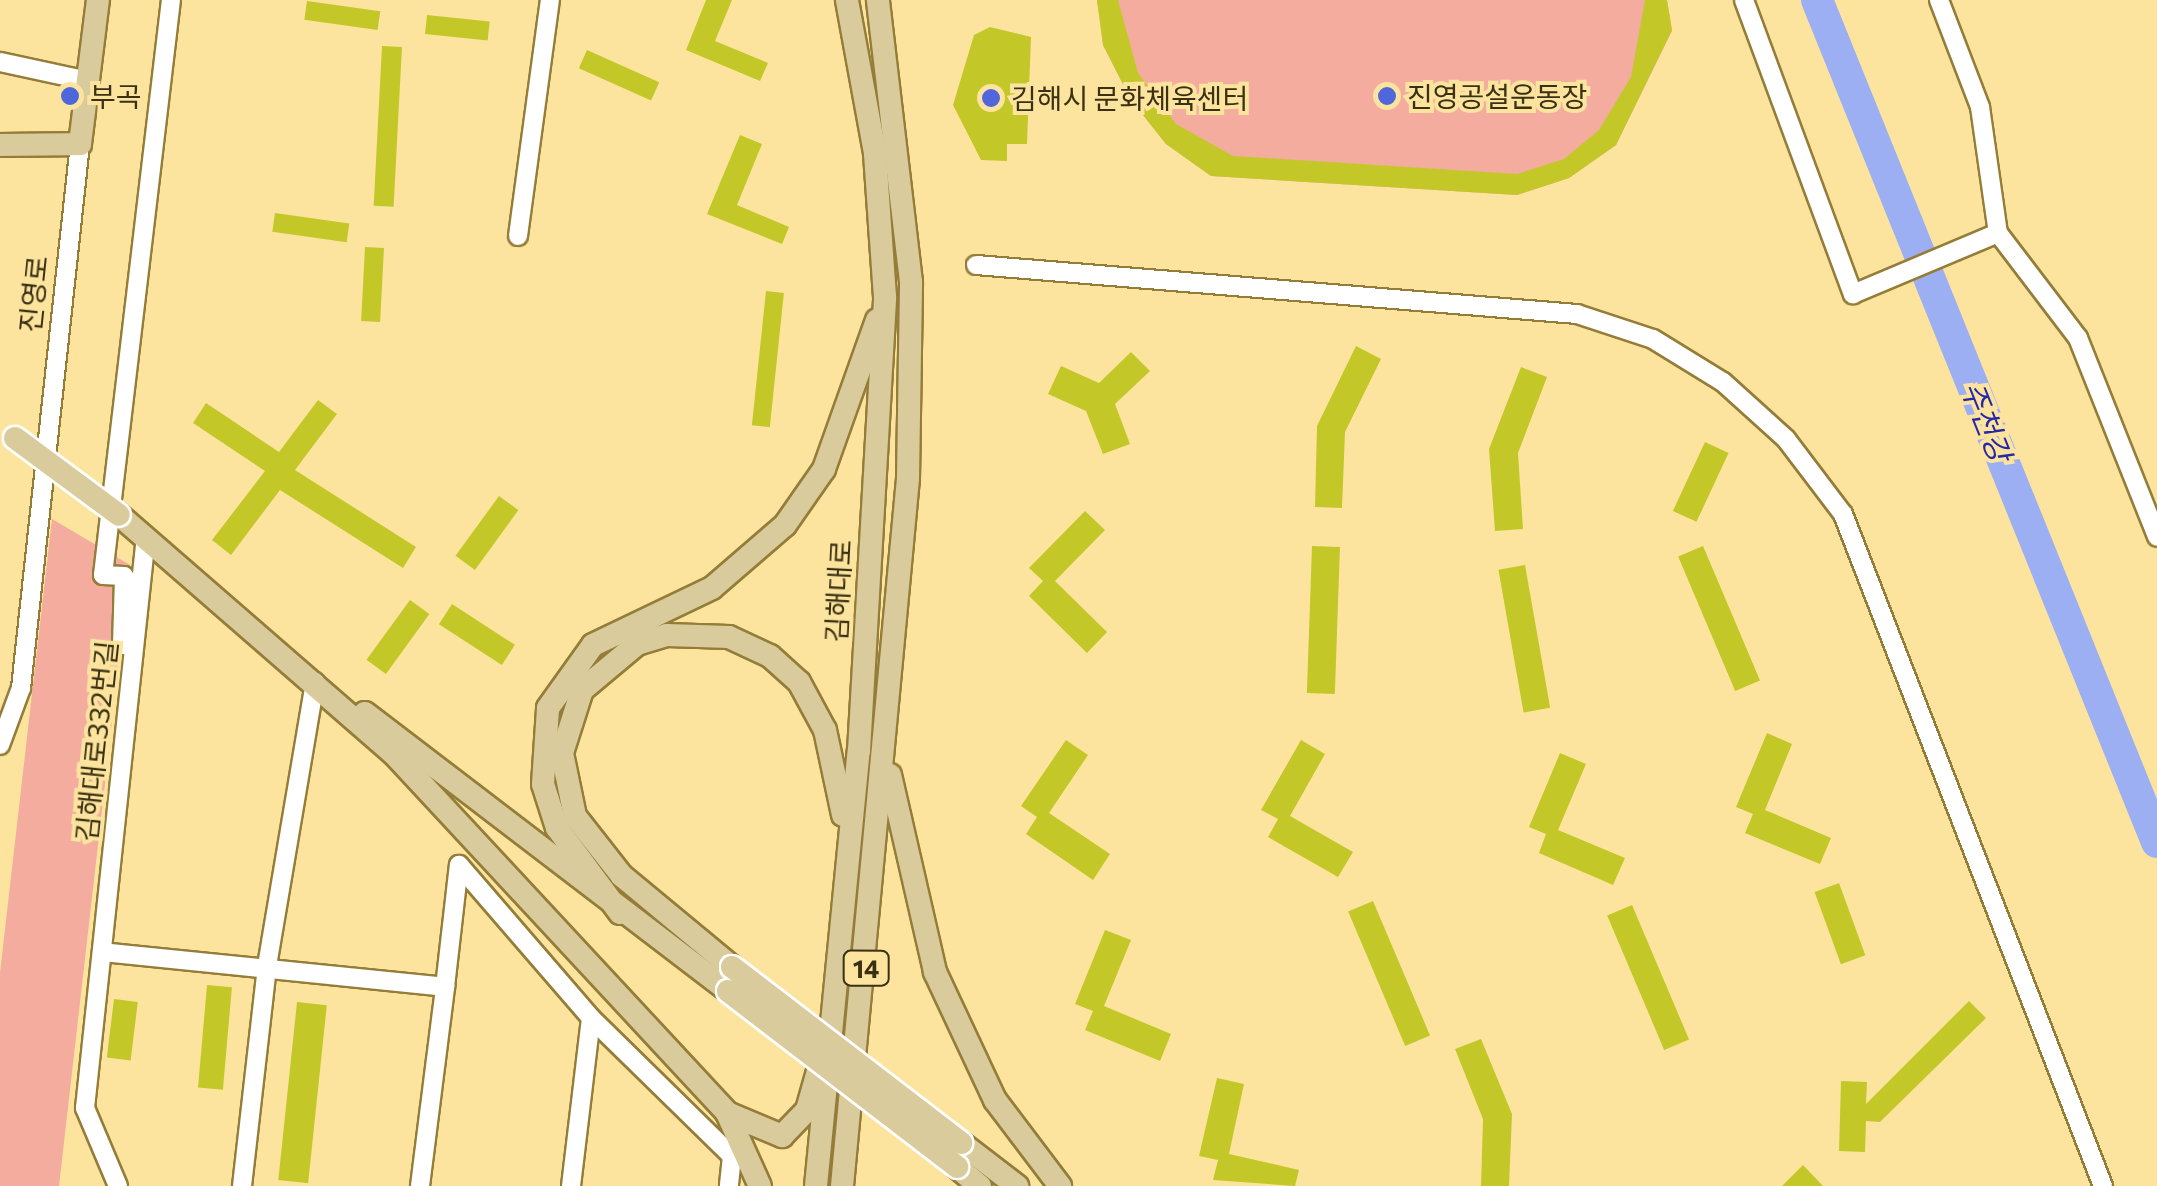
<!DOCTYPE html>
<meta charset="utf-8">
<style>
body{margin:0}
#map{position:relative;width:2157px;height:1186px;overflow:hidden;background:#fce49e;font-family:Commissioner,"Noto Sans KR",sans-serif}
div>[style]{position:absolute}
.green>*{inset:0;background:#f3ac9e}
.river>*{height:32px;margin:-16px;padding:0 16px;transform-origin:16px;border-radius:16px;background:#9caff3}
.building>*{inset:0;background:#c3c828;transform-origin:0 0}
.roads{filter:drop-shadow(2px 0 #947d38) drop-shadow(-2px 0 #947d38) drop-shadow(0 2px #947d38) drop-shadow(0 -2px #947d38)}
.minor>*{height:18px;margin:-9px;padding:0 9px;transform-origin:9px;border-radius:9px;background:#fff}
.major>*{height:22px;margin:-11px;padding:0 11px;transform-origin:11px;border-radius:11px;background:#dacb9d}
.bridges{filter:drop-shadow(2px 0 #fff) drop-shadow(-2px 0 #fff) drop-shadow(0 2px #fff) drop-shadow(0 -2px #fff)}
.major-bridge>*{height:22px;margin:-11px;padding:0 11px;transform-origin:11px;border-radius:11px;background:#dacb9d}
.dots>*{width:28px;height:28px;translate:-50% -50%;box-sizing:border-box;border:5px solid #fce49e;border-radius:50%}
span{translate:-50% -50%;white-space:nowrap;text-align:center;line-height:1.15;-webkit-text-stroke:8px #fce49e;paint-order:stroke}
.shield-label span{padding:2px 8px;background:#fce49e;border:2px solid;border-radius:8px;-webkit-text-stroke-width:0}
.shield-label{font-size:25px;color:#3a3013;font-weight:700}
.poi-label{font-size:28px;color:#3a3013}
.left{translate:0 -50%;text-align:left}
.street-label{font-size:28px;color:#3a3013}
.water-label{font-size:30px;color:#2628a9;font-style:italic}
</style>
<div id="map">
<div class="green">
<i style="clip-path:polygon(1097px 0,1667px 0,1672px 31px,1616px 145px,1569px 178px,1517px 195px,1211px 176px,1166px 144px,1131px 100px,1103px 45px)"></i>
<i style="clip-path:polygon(52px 519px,130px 565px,59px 1186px,0 1186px,0 973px)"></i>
</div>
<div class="river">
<i style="left:1817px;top:0;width:908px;rotate:68.01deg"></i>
</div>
<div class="building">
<i style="clip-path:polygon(706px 0,732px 0,715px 41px,768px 63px,760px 81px,686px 50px)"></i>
<i style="clip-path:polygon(1097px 0,1118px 0,1138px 73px,1176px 124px,1233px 156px,1517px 174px,1564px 159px,1599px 130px,1631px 77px,1645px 0,1667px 0,1672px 30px,1616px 145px,1569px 178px,1517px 195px,1211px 176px,1166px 144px,1131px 100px,1103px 45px)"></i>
<i style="left:307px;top:1px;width:74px;height:19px;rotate:8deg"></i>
<i style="left:427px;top:15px;width:63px;height:19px;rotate:6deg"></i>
<i style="clip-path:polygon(990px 27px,1031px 37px,1027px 144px,1007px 144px,1007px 161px,981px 160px,953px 105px,974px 35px)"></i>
<i style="left:382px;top:46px;width:20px;height:160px;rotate:3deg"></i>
<i style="left:587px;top:50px;width:79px;height:20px;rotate:24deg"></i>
<i style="clip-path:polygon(740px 135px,762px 144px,737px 205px,789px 227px,782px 244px,707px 214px)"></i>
<i style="left:275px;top:213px;width:75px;height:19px;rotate:8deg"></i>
<i style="left:365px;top:247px;width:19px;height:74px;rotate:3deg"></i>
<i style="left:766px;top:291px;width:18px;height:135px;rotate:6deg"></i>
<i style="clip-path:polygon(1356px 346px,1381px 359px,1345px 432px,1342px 508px,1315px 507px,1317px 426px)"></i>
<i style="clip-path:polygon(1131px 352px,1150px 371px,1115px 404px,1130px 444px,1103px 454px,1086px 411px,1048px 394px,1061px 366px,1099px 383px)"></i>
<i style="clip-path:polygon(1521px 367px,1547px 377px,1518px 453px,1523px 529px,1495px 531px,1489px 449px)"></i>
<i style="clip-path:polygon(318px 400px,337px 414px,295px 470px,416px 547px,403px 568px,280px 490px,231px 555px,212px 540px,265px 471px,193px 423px,206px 403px,279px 452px)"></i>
<i style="left:1705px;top:442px;width:26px;height:76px;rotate:25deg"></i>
<i style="left:499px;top:496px;width:24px;height:74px;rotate:36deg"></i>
<i style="clip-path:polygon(1085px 511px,1105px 530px,1055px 581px,1107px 632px,1087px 653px,1029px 596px,1043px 581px,1029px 568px)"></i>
<i style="left:1312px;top:546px;width:28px;height:147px;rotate:2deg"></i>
<i style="left:1703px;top:546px;width:146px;height:27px;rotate:67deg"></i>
<i style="left:1525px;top:565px;width:145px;height:27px;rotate:80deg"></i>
<i style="left:410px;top:600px;width:24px;height:74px;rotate:36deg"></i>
<i style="left:452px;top:604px;width:75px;height:24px;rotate:33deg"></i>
<i style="clip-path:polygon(1767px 733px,1792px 744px,1765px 810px,1831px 838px,1820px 864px,1745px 833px,1753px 814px,1736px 807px)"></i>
<i style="clip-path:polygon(1066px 740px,1088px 755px,1049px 813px,1110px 854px,1093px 880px,1026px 834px,1037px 817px,1021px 806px)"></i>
<i style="clip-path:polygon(1301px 740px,1325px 754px,1290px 816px,1353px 852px,1338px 877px,1268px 837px,1278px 819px,1261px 810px)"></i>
<i style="clip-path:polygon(1560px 753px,1586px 764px,1558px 830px,1625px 858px,1613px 885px,1539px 853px,1546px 834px,1529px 827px)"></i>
<i style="left:1839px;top:883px;width:77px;height:26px;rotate:70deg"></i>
<i style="left:1373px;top:901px;width:146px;height:27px;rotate:67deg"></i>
<i style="left:1632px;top:905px;width:146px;height:27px;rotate:67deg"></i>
<i style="clip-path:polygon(1105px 930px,1131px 940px,1104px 1006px,1171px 1034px,1160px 1061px,1085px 1030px,1093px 1011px,1075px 1004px)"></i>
<i style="left:207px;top:985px;width:25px;height:103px;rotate:5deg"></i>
<i style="left:114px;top:999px;width:24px;height:59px;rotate:7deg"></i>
<i style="clip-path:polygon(1969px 1001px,1986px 1018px,1880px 1122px,1866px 1121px,1865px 1152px,1839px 1151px,1841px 1081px,1867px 1082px,1866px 1104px)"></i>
<i style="left:297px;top:1002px;width:30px;height:179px;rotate:6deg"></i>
<i style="clip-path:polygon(1481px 1039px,1512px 1114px,1509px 1186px,1481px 1186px,1483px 1119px,1455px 1049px)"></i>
<i style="clip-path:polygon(1217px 1078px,1244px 1084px,1229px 1154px,1299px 1170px,1295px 1186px,1213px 1180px,1218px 1160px,1199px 1156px)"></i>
<i style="clip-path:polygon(1803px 1165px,1823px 1186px,1782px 1186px)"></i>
</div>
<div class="roads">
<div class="minor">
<i style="left:1744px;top:0;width:314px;rotate:69.7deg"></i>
<i style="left:1853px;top:294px;width:157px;rotate:-22.8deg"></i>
<i style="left:1998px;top:233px;width:132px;rotate:52.7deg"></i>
<i style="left:2078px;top:338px;width:214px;rotate:68.3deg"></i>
<i style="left:1939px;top:0;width:115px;rotate:69deg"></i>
<i style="left:1980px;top:107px;width:127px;rotate:81.9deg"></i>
<i style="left:0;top:62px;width:90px;rotate:12.2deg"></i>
<i style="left:518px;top:236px;width:238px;rotate:-82.3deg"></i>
<i style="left:976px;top:265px;width:603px;rotate:4.66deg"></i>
<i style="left:1577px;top:314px;width:80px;rotate:18.2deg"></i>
<i style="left:1653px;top:339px;width:82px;rotate:31.6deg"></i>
<i style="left:1723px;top:382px;width:85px;rotate:42.1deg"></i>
<i style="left:1786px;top:439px;width:94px;rotate:52.8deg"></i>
<i style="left:1843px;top:514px;width:721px;rotate:68.85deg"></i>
<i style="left:134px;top:645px;width:12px;rotate:180deg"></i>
<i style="left:122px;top:645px;width:69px;rotate:-88.3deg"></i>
<i style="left:124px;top:576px;width:21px;rotate:-177deg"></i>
<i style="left:103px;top:575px;width:579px;rotate:-83.26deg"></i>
<i style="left:0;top:745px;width:61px;rotate:-69.8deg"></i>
<i style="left:21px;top:688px;width:547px;rotate:-83.81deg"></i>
<i style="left:102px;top:952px;width:345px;rotate:5.8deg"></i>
<i style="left:445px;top:987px;width:123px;rotate:-83.5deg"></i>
<i style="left:459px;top:865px;width:202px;rotate:49.2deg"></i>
<i style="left:118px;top:1186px;width:85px;rotate:-112.9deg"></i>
<i style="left:85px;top:1108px;width:575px;rotate:-83.91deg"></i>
<i style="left:242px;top:1186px;width:221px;rotate:-83.5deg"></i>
<i style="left:267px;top:966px;width:288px;rotate:-80.4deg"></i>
<i style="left:420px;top:1186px;width:201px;rotate:-82.8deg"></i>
<i style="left:571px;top:1186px;width:169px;rotate:-83.2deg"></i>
<i style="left:591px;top:1018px;width:197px;rotate:44.4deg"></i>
<i style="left:732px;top:1156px;width:30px;rotate:96deg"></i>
</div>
<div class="major">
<i style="left:0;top:145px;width:80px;rotate:-0.7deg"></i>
<i style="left:80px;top:144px;width:145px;rotate:-82.9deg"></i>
<i style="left:119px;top:515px;width:363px;rotate:41deg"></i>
<i style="left:393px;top:753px;width:491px;rotate:47.1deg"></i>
<i style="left:727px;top:1113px;width:80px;rotate:65.7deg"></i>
<i style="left:365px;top:713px;width:457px;rotate:37.4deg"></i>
<i style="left:890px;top:775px;width:202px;rotate:77.1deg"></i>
<i style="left:935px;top:972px;width:141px;rotate:64.9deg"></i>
<i style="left:995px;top:1100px;width:108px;rotate:52.9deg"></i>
<i style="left:620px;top:913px;width:106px;rotate:-126.5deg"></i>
<i style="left:557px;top:828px;width:46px;rotate:-107.7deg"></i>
<i style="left:543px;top:784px;width:76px;rotate:-86.2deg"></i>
<i style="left:548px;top:708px;width:77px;rotate:-54.5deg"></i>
<i style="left:593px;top:645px;width:132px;rotate:-25.6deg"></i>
<i style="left:712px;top:588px;width:96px;rotate:-40.8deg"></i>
<i style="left:785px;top:525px;width:68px;rotate:-55.1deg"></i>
<i style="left:824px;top:469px;width:158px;rotate:-70.4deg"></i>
<i style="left:732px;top:967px;width:143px;rotate:-140.4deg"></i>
<i style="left:622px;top:876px;width:76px;rotate:-128.1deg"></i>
<i style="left:575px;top:816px;width:64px;rotate:-101.7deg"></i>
<i style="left:562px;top:753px;width:66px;rotate:-72.4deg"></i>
<i style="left:582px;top:690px;width:72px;rotate:-39.9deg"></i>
<i style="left:637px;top:644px;width:31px;rotate:-17deg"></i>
<i style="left:667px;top:635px;width:62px;rotate:1.8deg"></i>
<i style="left:729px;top:637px;width:45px;rotate:24.9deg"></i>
<i style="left:770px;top:656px;width:39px;rotate:42deg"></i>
<i style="left:799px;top:682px;width:55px;rotate:61.6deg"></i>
<i style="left:825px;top:730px;width:87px;rotate:78deg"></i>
<i style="left:727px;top:1113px;width:60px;rotate:22.7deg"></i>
<i style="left:782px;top:1136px;width:36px;rotate:-46deg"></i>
<i style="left:807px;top:1110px;width:41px;rotate:-74.2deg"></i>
<i style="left:961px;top:1143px;width:71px;rotate:37.5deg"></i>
<i style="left:957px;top:1167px;width:30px;rotate:40deg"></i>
<i style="left:816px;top:1186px;width:437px;rotate:-84.4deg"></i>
<i style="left:859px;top:751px;width:455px;rotate:-86.7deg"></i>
<i style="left:885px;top:297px;width:144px;rotate:-94deg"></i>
<i style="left:875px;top:153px;width:156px;rotate:-100.4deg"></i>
<i style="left:842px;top:1186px;width:711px;rotate:-84.67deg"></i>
<i style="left:908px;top:478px;width:196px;rotate:-89.1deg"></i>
<i style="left:911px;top:282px;width:284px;rotate:-96.7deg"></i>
</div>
</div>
<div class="bridges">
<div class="major-bridge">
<i style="left:15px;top:438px;width:129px;rotate:36.5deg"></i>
<i style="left:732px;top:967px;width:289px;rotate:37.5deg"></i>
<i style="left:728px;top:991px;width:289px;rotate:37.5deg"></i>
</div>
</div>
<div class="dots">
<i style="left:70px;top:96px;background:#5066db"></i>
<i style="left:1387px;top:96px;background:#5066db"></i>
<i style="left:991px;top:98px;background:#5066db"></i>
</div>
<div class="shield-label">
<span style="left:866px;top:968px">14</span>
</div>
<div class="poi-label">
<span class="left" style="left:90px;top:96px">부곡</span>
<span class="left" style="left:1407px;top:96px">진영공설운동장</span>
<span class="left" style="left:1011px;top:98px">김해시 문화체육센터</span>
</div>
<div class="street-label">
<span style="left:33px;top:294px;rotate:-84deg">진영로</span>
<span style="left:838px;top:591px;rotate:-87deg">김해대로</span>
<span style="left:96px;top:741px;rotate:-84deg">김해대로332번길</span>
</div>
<div class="water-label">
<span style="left:1987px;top:421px;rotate:68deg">주천강</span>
</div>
</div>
